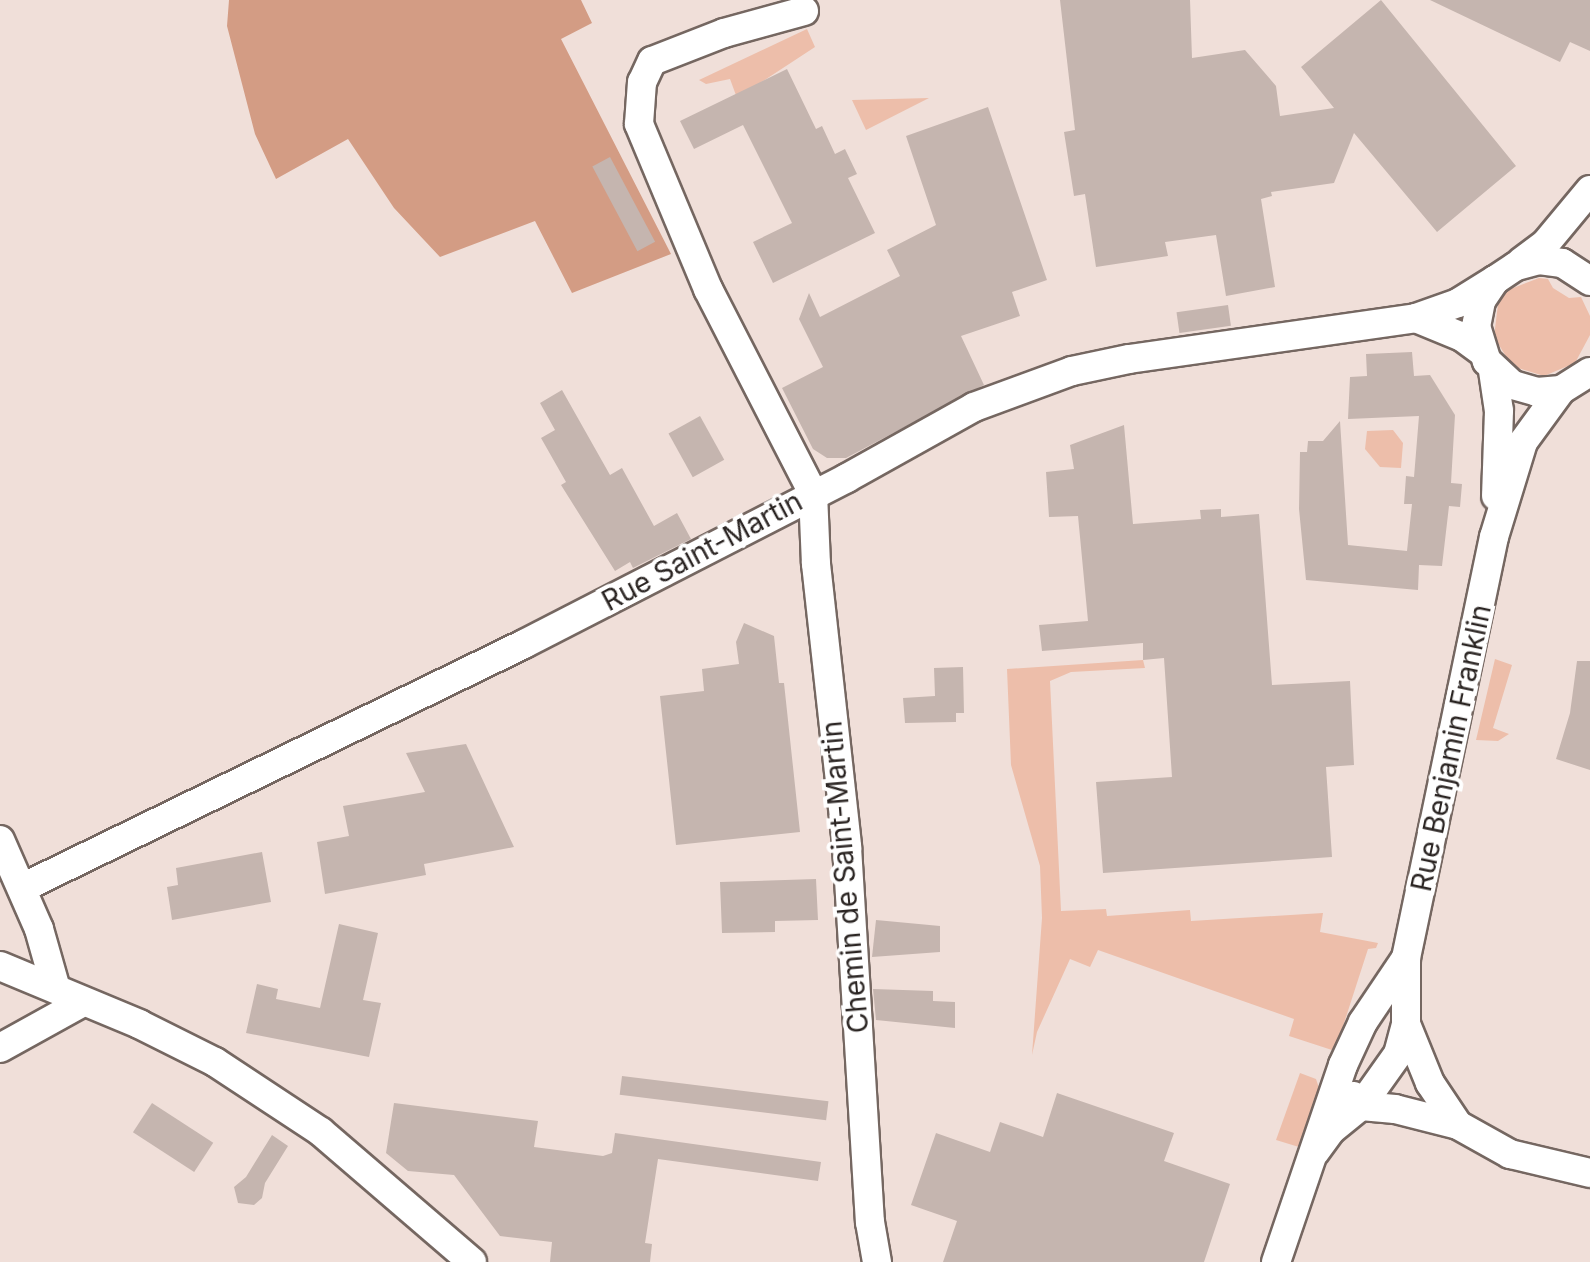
<!DOCTYPE html>
<style>
body{margin:0}
#map{position:relative;width:1590px;height:1262px;overflow:hidden;background:#f0dfd9;font-family:Inter,sans-serif}
div>[style]{position:absolute}
.green>*{inset:0;background:#edbeaa}
.forest>*{inset:0;background:#d39c84}
.building>*{inset:0;background:#c5b5af;transform-origin:0 0}
.roads{filter:drop-shadow(2px 0 #756761) drop-shadow(-2px 0 #756761) drop-shadow(0 2px #756761) drop-shadow(0 -2px #756761)}
.minor>*{height:28px;margin:-14px;padding:0 14px;transform-origin:14px;border-radius:14px;background:#fff}
span{translate:-50% -50%;white-space:nowrap;text-align:center;line-height:1.15;-webkit-text-stroke:8px #fff;paint-order:stroke}
.street-label{font-size:28px;color:#2b2523}
</style>
<div id="map">
<div class="green">
<i style="clip-path:polygon(807px 29px,815px 47px,737px 98px,730px 79px,706px 84px,699px 80px)"></i>
<i style="clip-path:polygon(929px 98px,866px 130px,852px 100px)"></i>
<i style="clip-path:polygon(1539px 278px,1548px 279px,1553px 288px,1569px 298px,1581px 297px,1590px 316px,1590px 335px,1575px 363px,1544px 376px,1512px 366px,1494px 337px,1498px 304px,1508px 290px)"></i>
<i style="clip-path:polygon(1393px 430px,1403px 443px,1401px 468px,1380px 467px,1365px 449px,1367px 431px)"></i>
<i style="clip-path:polygon(1495px 659px,1512px 665px,1493px 728px,1509px 734px,1498px 741px,1476px 740px)"></i>
<i style="clip-path:polygon(1143px 660px,1145px 668px,1071px 672px,1050px 681px,1061px 911px,1106px 909px,1107px 916px,1190px 910px,1191px 921px,1323px 913px,1320px 932px,1378px 943px,1376px 948px,1368px 949px,1335px 1051px,1289px 1036px,1294px 1019px,1098px 950px,1090px 967px,1070px 959px,1037px 1032px,1032px 1055px,1042px 918px,1040px 866px,1011px 765px,1007px 669px)"></i>
<i style="clip-path:polygon(1300px 1073px,1316px 1079px,1320px 1091px,1299px 1147px,1276px 1140px)"></i>
</div>
<div class="forest">
<i style="clip-path:polygon(229px 0,581px 0,592px 23px,561px 39px,671px 254px,572px 293px,535px 221px,440px 257px,394px 208px,348px 139px,276px 179px,255px 134px,227px 26px)"></i>
</div>
<div class="building">
<i style="clip-path:polygon(1060px 0,1190px 0,1192px 58px,1245px 50px,1276px 86px,1280px 116px,1334px 108px,1301px 67px,1381px 0,1516px 166px,1437px 232px,1354px 133px,1334px 183px,1271px 192px,1272px 196px,1261px 199px,1275px 287px,1226px 296px,1216px 235px,1165px 242px,1168px 256px,1096px 267px,1085px 194px,1074px 196px,1064px 132px,1075px 130px)"></i>
<i style="clip-path:polygon(1430px 0,1590px 0,1590px 51px,1570px 42px,1560px 62px)"></i>
<i style="clip-path:polygon(787px 69px,816px 129px,822px 126px,835px 154px,845px 149px,857px 174px,848px 178px,875px 233px,773px 283px,753px 242px,792px 223px,743px 125px,694px 149px,680px 121px)"></i>
<i style="clip-path:polygon(988px 107px,1047px 280px,1012px 292px,1020px 316px,961px 336px,984px 385px,846px 458px,827px 458px,813px 449px,782px 388px,823px 367px,799px 319px,809px 293px,820px 317px,900px 276px,887px 250px,936px 225px,906px 136px)"></i>
<i style="left:610px;top:157px;width:96px;height:20px;rotate:62deg"></i>
<i style="left:1228px;top:305px;width:21px;height:52px;rotate:82deg"></i>
<i style="clip-path:polygon(1412px 352px,1414px 376px,1430px 375px,1455px 415px,1451px 483px,1462px 484px,1460px 507px,1449px 506px,1442px 566px,1419px 565px,1418px 590px,1306px 580px,1299px 509px,1300px 452px,1307px 452px,1308px 441px,1323px 441px,1340px 421px,1348px 545px,1407px 551px,1412px 504px,1404px 504px,1406px 476px,1414px 477px,1419px 416px,1348px 419px,1350px 377px,1367px 376px,1366px 354px)"></i>
<i style="clip-path:polygon(562px 390px,610px 475px,622px 468px,654px 526px,677px 513px,691px 539px,633px 568px,630px 562px,615px 571px,561px 485px,566px 482px,541px 438px,555px 430px,540px 403px)"></i>
<i style="left:700px;top:416px;width:50px;height:36px;rotate:61deg"></i>
<i style="clip-path:polygon(1124px 425px,1133px 524px,1201px 519px,1200px 510px,1221px 509px,1221px 517px,1259px 514px,1272px 685px,1350px 681px,1354px 765px,1326px 767px,1332px 857px,1103px 873px,1096px 782px,1172px 777px,1164px 658px,1143px 660px,1143px 643px,1042px 651px,1039px 625px,1088px 621px,1078px 516px,1049px 517px,1046px 472px,1074px 469px,1070px 445px)"></i>
<i style="clip-path:polygon(744px 623px,774px 636px,779px 683px,784px 683px,800px 832px,676px 845px,660px 696px,704px 691px,702px 669px,739px 664px,736px 642px)"></i>
<i style="clip-path:polygon(1577px 661px,1590px 661px,1590px 770px,1556px 759px,1570px 713px)"></i>
<i style="clip-path:polygon(963px 667px,964px 713px,956px 713px,956px 722px,905px 723px,903px 698px,935px 696px,934px 668px)"></i>
<i style="clip-path:polygon(466px 744px,514px 847px,424px 864px,426px 875px,325px 894px,317px 842px,349px 836px,343px 806px,425px 792px,406px 753px)"></i>
<i style="clip-path:polygon(262px 852px,271px 902px,172px 920px,167px 887px,178px 885px,176px 868px)"></i>
<i style="clip-path:polygon(816px 879px,818px 920px,775px 921px,775px 932px,722px 933px,720px 882px)"></i>
<i style="clip-path:polygon(876px 920px,940px 926px,940px 952px,872px 957px)"></i>
<i style="clip-path:polygon(339px 924px,378px 933px,363px 1000px,381px 1003px,369px 1057px,246px 1033px,257px 984px,278px 989px,276px 999px,320px 1008px)"></i>
<i style="clip-path:polygon(873px 989px,933px 991px,933px 1001px,955px 1002px,955px 1028px,876px 1020px)"></i>
<i style="left:622px;top:1076px;width:208px;height:19px;rotate:7deg"></i>
<i style="clip-path:polygon(1057px 1093px,1174px 1133px,1164px 1161px,1230px 1184px,1204px 1262px,943px 1262px,957px 1221px,911px 1205px,936px 1133px,990px 1152px,1000px 1122px,1043px 1137px)"></i>
<i style="left:152px;top:1103px;width:73px;height:35px;rotate:33deg"></i>
<i style="clip-path:polygon(394px 1103px,538px 1121px,534px 1147px,603px 1156px,612px 1153px,615px 1133px,821px 1162px,818px 1181px,658px 1159px,645px 1243px,652px 1244px,650px 1262px,550px 1262px,552px 1242px,500px 1236px,454px 1175px,408px 1171px,386px 1153px)"></i>
<i style="clip-path:polygon(272px 1135px,288px 1146px,265px 1183px,262px 1198px,254px 1205px,238px 1203px,234px 1187px,246px 1177px)"></i>
</div>
<div class="roads">
<div class="minor">
<i style="left:804px;top:11px;width:83px;rotate:164.6deg"></i>
<i style="left:724px;top:33px;width:77px;rotate:158.7deg"></i>
<i style="left:652px;top:61px;width:23px;rotate:115deg"></i>
<i style="left:642px;top:82px;width:42px;rotate:94.1deg"></i>
<i style="left:639px;top:124px;width:179px;rotate:67.3deg"></i>
<i style="left:708px;top:289px;width:229px;rotate:62.8deg"></i>
<i style="left:813px;top:493px;width:71px;rotate:87.6deg"></i>
<i style="left:816px;top:564px;width:285px;rotate:83.7deg"></i>
<i style="left:847px;top:847px;width:376px;rotate:86.5deg"></i>
<i style="left:870px;top:1222px;width:41px;rotate:80.1deg"></i>
<i style="left:1521px;top:262px;width:31px;rotate:-37deg"></i>
<i style="left:1546px;top:243px;width:69px;rotate:-50.3deg"></i>
<i style="left:1590px;top:281px;width:33px;rotate:-147deg"></i>
<i style="left:1562px;top:263px;width:23px;rotate:-173deg"></i>
<i style="left:1539px;top:260px;width:24px;rotate:165deg"></i>
<i style="left:1516px;top:266px;width:25px;rotate:146deg"></i>
<i style="left:1495px;top:280px;width:25px;rotate:124deg"></i>
<i style="left:1481px;top:301px;width:25px;rotate:101deg"></i>
<i style="left:1476px;top:326px;width:37px;rotate:73deg"></i>
<i style="left:1487px;top:361px;width:35px;rotate:43deg"></i>
<i style="left:1513px;top:385px;width:25px;rotate:16deg"></i>
<i style="left:1537px;top:392px;width:24px;rotate:-5deg"></i>
<i style="left:1561px;top:390px;width:34px;rotate:-32deg"></i>
<i style="left:1416px;top:318px;width:50px;rotate:22.4deg"></i>
<i style="left:1462px;top:337px;width:24px;rotate:36deg"></i>
<i style="left:1493px;top:371px;width:40px;rotate:81.5deg"></i>
<i style="left:1499px;top:411px;width:85px;rotate:92deg"></i>
<i style="left:0;top:840px;width:97px;rotate:66.3deg"></i>
<i style="left:39px;top:929px;width:62px;rotate:74.2deg"></i>
<i style="left:22px;top:888px;width:558px;rotate:-25.92deg"></i>
<i style="left:524px;top:644px;width:363px;rotate:-27.2deg"></i>
<i style="left:847px;top:478px;width:145px;rotate:-29.2deg"></i>
<i style="left:974px;top:407px;width:104px;rotate:-20.2deg"></i>
<i style="left:1072px;top:371px;width:58px;rotate:-11.9deg"></i>
<i style="left:1129px;top:359px;width:290px;rotate:-8.1deg"></i>
<i style="left:1416px;top:318px;width:45px;rotate:-19.7deg"></i>
<i style="left:1458px;top:303px;width:44px;rotate:-31.9deg"></i>
<i style="left:0;top:966px;width:151px;rotate:22.6deg"></i>
<i style="left:139px;top:1024px;width:85px;rotate:26.6deg"></i>
<i style="left:215px;top:1062px;width:127px;rotate:33.4deg"></i>
<i style="left:321px;top:1132px;width:199px;rotate:40.7deg"></i>
<i style="left:1406px;top:1024px;width:64px;rotate:67.9deg"></i>
<i style="left:1430px;top:1083px;width:50px;rotate:56.3deg"></i>
<i style="left:0;top:1048px;width:95px;rotate:-29deg"></i>
<i style="left:1353px;top:1096px;width:13px;rotate:51deg"></i>
<i style="left:1361px;top:1106px;width:34px;rotate:5deg"></i>
<i style="left:1395px;top:1109px;width:65px;rotate:14.3deg"></i>
<i style="left:1458px;top:1125px;width:60px;rotate:29.1deg"></i>
<i style="left:1510px;top:1154px;width:82px;rotate:13.4deg"></i>
<i style="left:1315px;top:1152px;width:27px;rotate:-54deg"></i>
<i style="left:1331px;top:1130px;width:38px;rotate:-39deg"></i>
<i style="left:1361px;top:1106px;width:64px;rotate:-54.6deg"></i>
<i style="left:1398px;top:1054px;width:31px;rotate:-75deg"></i>
<i style="left:1406px;top:1024px;width:66px;rotate:-90deg"></i>
<i style="left:1406px;top:958px;width:430px;rotate:-78.2deg"></i>
<i style="left:1494px;top:537px;width:99px;rotate:-73deg"></i>
<i style="left:1523px;top:442px;width:64px;rotate:-53.8deg"></i>
<i style="left:1276px;top:1262px;width:208px;rotate:-71.2deg"></i>
<i style="left:1343px;top:1065px;width:47px;rotate:-65.1deg"></i>
<i style="left:1363px;top:1022px;width:77px;rotate:-56.1deg"></i>
</div>
</div>
<div class="street-label">
<span style="left:702px;top:551px;rotate:-28deg">Rue Saint-Martin</span>
<span style="left:1451px;top:748px;rotate:-78deg">Rue Benjamin Franklin</span>
<span style="left:845px;top:877px;rotate:-95deg">Chemin de Saint-Martin</span>
</div>
</div>
